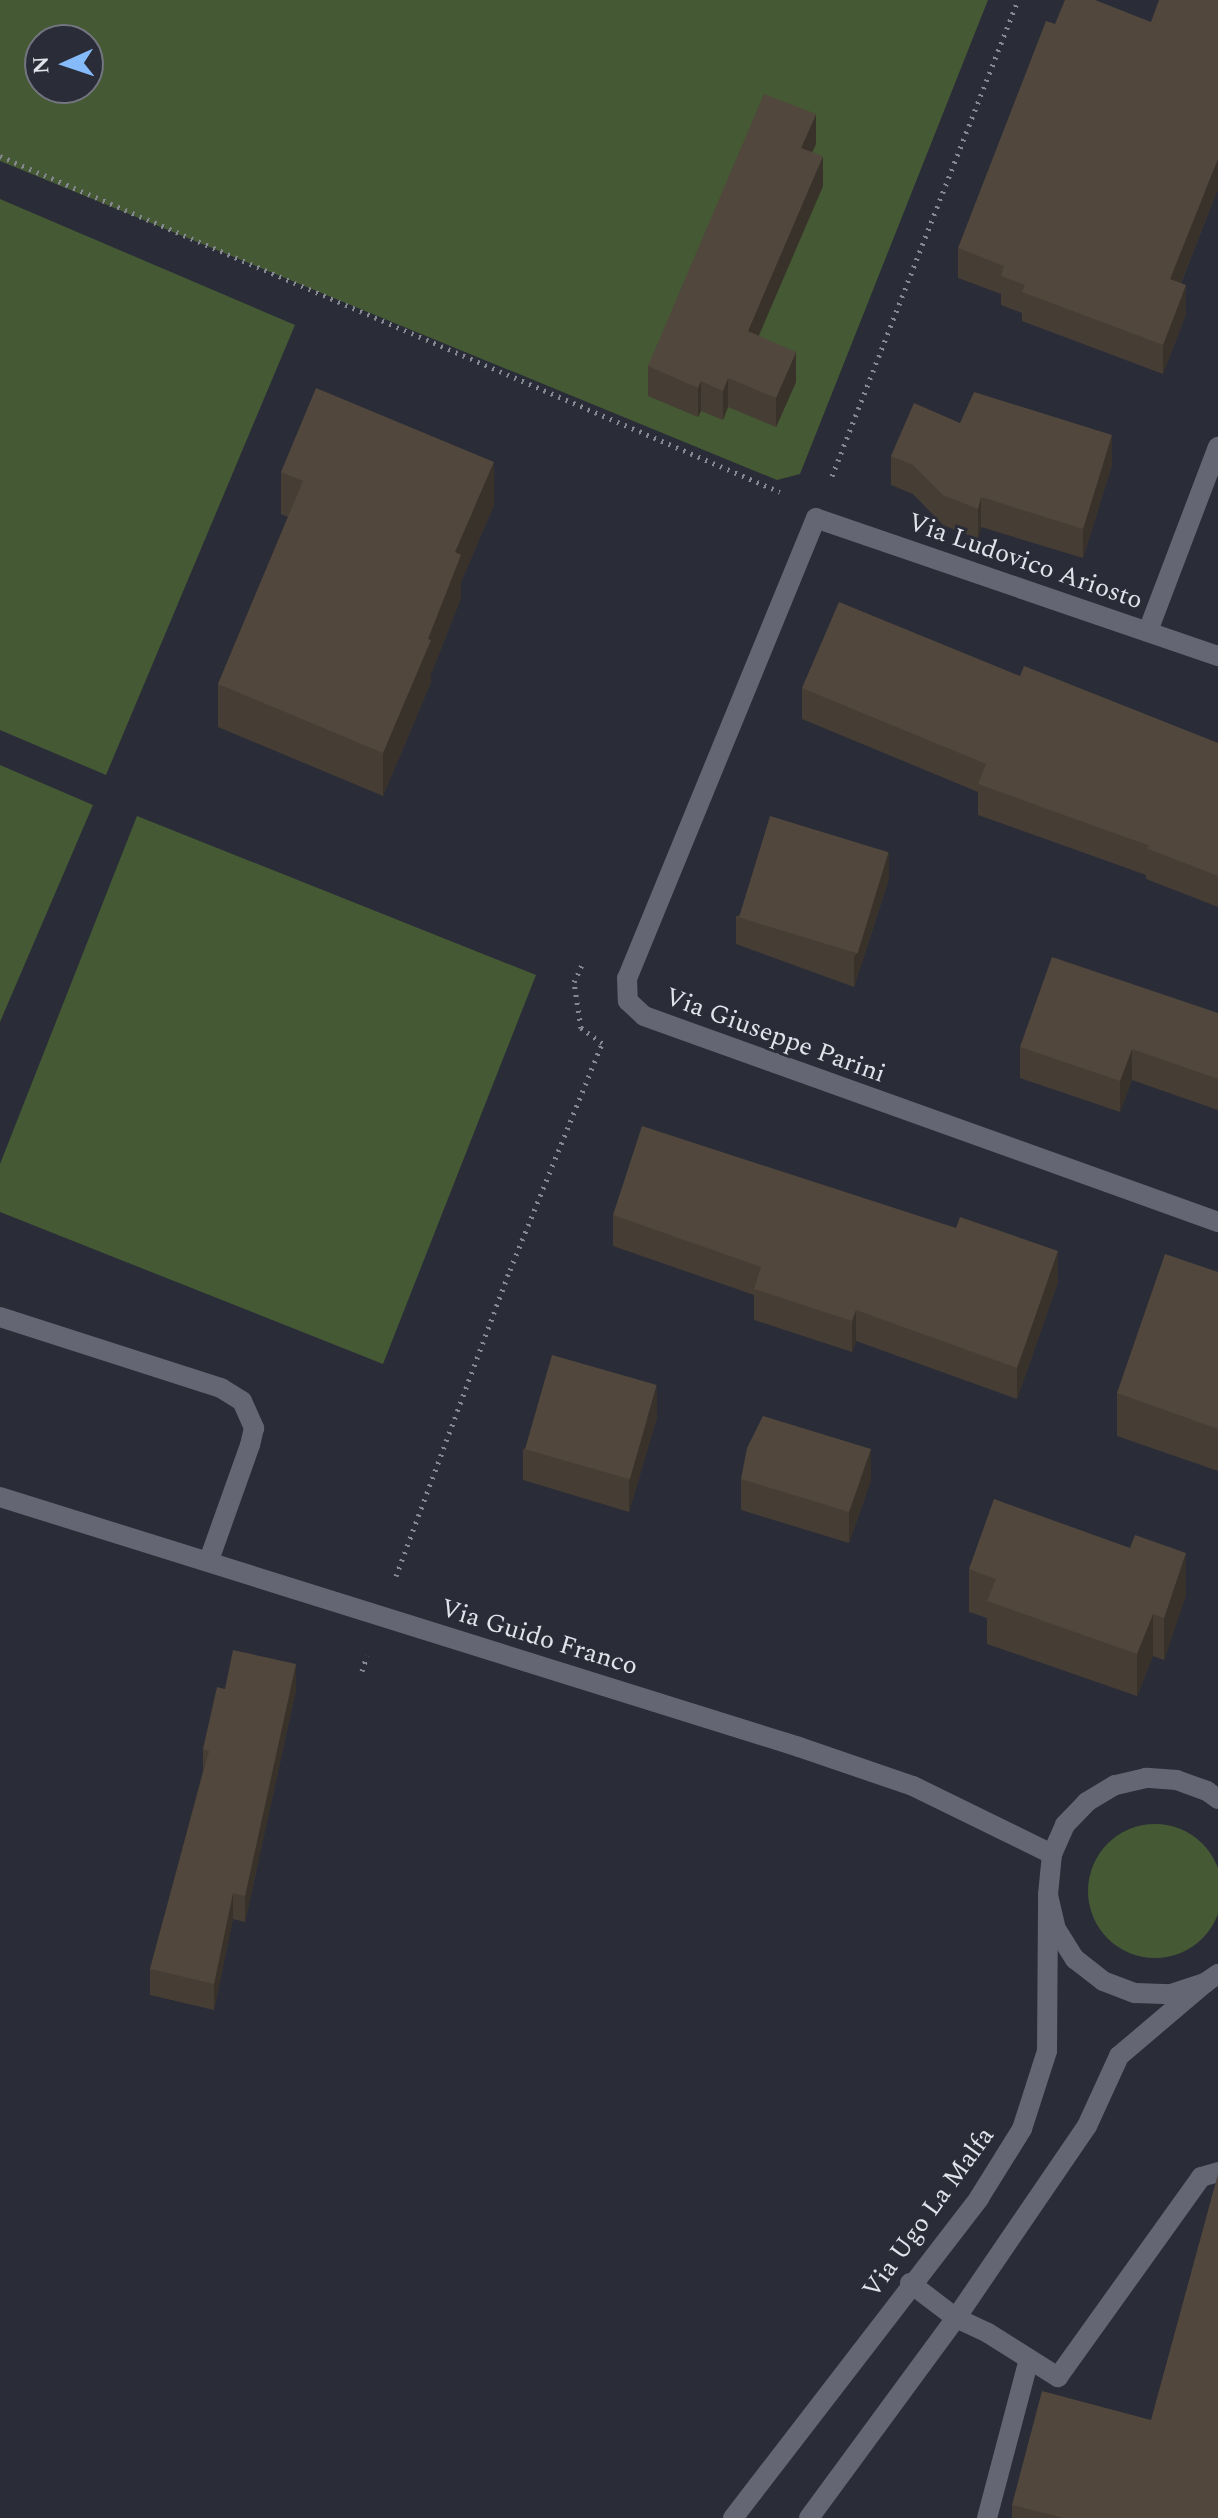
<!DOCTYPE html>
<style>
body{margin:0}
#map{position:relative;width:1218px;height:2518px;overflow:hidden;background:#2a2c38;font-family:Spectral,serif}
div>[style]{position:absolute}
.green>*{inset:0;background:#445934}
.round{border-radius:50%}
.path>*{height:5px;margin-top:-2.5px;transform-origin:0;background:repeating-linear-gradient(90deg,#868892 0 2px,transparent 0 8px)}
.minor>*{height:20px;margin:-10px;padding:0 10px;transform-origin:10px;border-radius:10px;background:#646673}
.wall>*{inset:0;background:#463d34}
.shaded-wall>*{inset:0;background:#39322a}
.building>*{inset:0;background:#51473c;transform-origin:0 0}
span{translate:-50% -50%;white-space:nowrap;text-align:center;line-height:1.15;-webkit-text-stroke:6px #2a2c38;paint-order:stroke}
.street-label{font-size:26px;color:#e1e2ea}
.north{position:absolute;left:24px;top:24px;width:80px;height:80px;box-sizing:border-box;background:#2a2c38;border:2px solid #73757f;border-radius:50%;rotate:267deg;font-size:22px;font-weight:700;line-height:32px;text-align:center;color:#e1e2ea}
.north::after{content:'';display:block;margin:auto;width:28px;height:36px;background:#86bbfb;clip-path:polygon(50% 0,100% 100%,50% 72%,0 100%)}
</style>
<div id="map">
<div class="green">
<i style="clip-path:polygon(evenodd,0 0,988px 0,800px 474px,777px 480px,0 161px,0 0,40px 40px,88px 40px,88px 88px,40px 88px,40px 40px)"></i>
<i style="clip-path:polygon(0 199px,295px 325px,106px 775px,0 730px)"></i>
<i style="clip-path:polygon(0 765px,93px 805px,0 1022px)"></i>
<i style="clip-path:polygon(137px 816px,536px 975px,383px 1364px,0 1212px,0 1164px)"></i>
<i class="round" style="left:1088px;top:1824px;width:134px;height:134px"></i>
</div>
<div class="path">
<i style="left:0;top:156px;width:849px;rotate:23.3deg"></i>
<i style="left:832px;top:476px;width:511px;rotate:-68.66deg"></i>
<i style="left:396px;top:1576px;width:327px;rotate:-69.6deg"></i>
<i style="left:510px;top:1270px;width:245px;rotate:-67.9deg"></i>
<i style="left:602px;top:1043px;width:26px;rotate:-144deg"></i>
<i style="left:581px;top:1028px;width:47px;rotate:-98.7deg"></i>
<i style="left:574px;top:982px;width:19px;rotate:-65deg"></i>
<i style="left:362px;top:1671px;width:16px;rotate:-72deg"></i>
</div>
<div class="minor">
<i style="left:1148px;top:631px;width:197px;rotate:-69.2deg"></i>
<i style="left:1218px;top:656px;width:425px;rotate:-161.1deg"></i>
<i style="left:816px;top:518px;width:497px;rotate:112.3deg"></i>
<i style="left:627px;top:978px;width:23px;rotate:88deg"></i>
<i style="left:628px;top:1001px;width:22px;rotate:43deg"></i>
<i style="left:644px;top:1016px;width:610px;rotate:19.74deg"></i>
<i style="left:0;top:1317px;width:232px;rotate:17.8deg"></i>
<i style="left:221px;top:1388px;width:25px;rotate:32deg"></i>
<i style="left:242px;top:1401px;width:30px;rotate:66deg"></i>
<i style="left:254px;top:1428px;width:17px;rotate:103deg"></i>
<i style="left:250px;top:1445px;width:122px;rotate:109.6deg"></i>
<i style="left:0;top:1497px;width:837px;rotate:17.37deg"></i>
<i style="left:799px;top:1747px;width:120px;rotate:18.9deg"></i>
<i style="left:913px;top:1786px;width:155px;rotate:26.1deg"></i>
<i style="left:1218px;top:1799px;width:14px;rotate:-144deg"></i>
<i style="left:1207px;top:1791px;width:32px;rotate:-160deg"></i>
<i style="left:1177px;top:1780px;width:31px;rotate:-176deg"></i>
<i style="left:1146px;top:1778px;width:32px;rotate:167deg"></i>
<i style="left:1115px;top:1785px;width:33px;rotate:149deg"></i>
<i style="left:1087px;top:1802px;width:32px;rotate:134deg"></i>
<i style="left:1065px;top:1825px;width:32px;rotate:114deg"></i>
<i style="left:1052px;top:1854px;width:41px;rotate:95.6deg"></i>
<i style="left:1048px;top:1895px;width:35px;rotate:77deg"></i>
<i style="left:1056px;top:1929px;width:36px;rotate:58deg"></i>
<i style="left:1075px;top:1959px;width:36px;rotate:38deg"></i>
<i style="left:1103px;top:1981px;width:34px;rotate:21deg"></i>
<i style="left:1135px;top:1993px;width:36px;rotate:2deg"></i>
<i style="left:1171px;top:1994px;width:36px;rotate:-18deg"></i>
<i style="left:1205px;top:1983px;width:16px;rotate:-35deg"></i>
<i style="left:910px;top:2283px;width:58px;rotate:37.3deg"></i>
<i style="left:956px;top:2318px;width:35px;rotate:25deg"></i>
<i style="left:988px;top:2333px;width:83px;rotate:32.2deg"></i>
<i style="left:1058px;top:2377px;width:246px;rotate:-54.4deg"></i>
<i style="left:1201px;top:2177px;width:18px;rotate:-16deg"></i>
<i style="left:733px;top:2518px;width:404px;rotate:-52.4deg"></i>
<i style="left:979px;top:2198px;width:81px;rotate:-58.1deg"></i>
<i style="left:1022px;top:2129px;width:82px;rotate:-72.2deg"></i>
<i style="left:1047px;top:2051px;width:156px;rotate:-89.6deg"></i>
<i style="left:809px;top:2518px;width:248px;rotate:-53.7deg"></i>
<i style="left:956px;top:2318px;width:232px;rotate:-55.7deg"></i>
<i style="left:1087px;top:2126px;width:77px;rotate:-65.4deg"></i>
<i style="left:1119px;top:2056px;width:113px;rotate:-40.3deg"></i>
<i style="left:987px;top:2518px;width:164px;rotate:-75.2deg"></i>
</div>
<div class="wall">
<i style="clip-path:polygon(816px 144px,812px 152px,823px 186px,758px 336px,796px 382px,776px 427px,728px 407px,723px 420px,701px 411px,698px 417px,648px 396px,648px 366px)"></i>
<i style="clip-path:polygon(1218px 189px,1181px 283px,1186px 314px,1163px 374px,1022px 321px,1022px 313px,1001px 305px,1001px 294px,958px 278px,958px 248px)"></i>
<i style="clip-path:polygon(960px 423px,1112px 465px,1083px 558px,981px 527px,978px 539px,943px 525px,913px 494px,891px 485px,891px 456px)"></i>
<i style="clip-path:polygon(281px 472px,494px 505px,461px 582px,461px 598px,431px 674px,431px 682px,383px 796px,218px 727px,218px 684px,288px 517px,281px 514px)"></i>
<i style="clip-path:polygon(1020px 676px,1218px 743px,1218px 907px,1146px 879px,1146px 875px,978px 815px,978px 792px,802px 719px,802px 688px)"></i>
<i style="clip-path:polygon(889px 879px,854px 987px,736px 944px,736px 916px)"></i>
<i style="clip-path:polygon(1218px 1013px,1218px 1110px,1132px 1080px,1120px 1112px,1020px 1078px,1020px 1047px)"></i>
<i style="clip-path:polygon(613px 1215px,1058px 1282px,1017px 1399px,856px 1341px,852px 1352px,754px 1320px,754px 1295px,613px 1246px)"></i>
<i style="clip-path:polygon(1218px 1272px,1218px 1471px,1117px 1436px,1117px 1393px)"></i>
<i style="clip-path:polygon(657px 1417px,629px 1512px,523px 1480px,523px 1449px)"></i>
<i style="clip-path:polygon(741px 1479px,871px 1480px,849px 1543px,741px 1510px)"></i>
<i style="clip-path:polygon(969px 1569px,1186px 1595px,1164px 1660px,1153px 1656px,1137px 1696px,987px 1644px,987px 1618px,969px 1612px)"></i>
<i style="clip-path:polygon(225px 1689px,296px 1690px,245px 1922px,233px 1919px,214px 2010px,150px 1995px,150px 1969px,203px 1771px,203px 1749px)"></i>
<i style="clip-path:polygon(1151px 2420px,1218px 2518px,1012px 2518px,1012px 2505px)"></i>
</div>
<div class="shaded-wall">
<i style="clip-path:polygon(816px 114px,816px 144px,801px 177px,801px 148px)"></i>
<i style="clip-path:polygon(823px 156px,823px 186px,748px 361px,748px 331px)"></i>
<i style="clip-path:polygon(1218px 159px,1218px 189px,1170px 309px,1170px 279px)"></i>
<i style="clip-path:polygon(1186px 285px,1186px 314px,1163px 374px,1163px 345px)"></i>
<i style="clip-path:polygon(796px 352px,796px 382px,776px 427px,776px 398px)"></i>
<i style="clip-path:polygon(728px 378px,728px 407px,723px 420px,723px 391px)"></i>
<i style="clip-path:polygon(701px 381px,701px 411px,698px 417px,698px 388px)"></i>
<i style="clip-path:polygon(1112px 435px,1112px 465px,1083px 558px,1083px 529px)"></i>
<i style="clip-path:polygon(494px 462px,494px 505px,461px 582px,461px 598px,431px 674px,431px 682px,383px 796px,383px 753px,428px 639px,455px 552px)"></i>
<i style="clip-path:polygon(981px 497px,981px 527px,978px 539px,978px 509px)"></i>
<i style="clip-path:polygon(889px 852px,889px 879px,854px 987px,854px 959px)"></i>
<i style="clip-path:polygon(1132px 1049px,1132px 1080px,1120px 1112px,1120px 1081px)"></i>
<i style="clip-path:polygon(1058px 1251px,1058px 1282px,1017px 1399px,1017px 1368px)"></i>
<i style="clip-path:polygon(856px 1310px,856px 1341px,852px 1352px,852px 1321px)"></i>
<i style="clip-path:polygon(657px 1386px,657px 1417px,629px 1512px,629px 1481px)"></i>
<i style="clip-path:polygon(871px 1449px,871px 1480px,849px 1543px,849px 1512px)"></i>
<i style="clip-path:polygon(1186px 1553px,1186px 1595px,1164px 1660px,1164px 1618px)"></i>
<i style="clip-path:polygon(1153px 1614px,1153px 1656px,1137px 1696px,1137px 1654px)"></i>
<i style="clip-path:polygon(296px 1664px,296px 1690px,245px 1922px,245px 1896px)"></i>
<i style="clip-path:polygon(233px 1893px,233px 1919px,214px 2010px,214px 1984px)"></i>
</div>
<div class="building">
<i style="clip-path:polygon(1065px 0,1095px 0,1151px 22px,1159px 0,1218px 0,1218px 159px,1170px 279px,1186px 285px,1163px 345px,1022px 292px,1025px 285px,1001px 276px,1004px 266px,958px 248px,1046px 21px,1055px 24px)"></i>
<i style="clip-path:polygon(764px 94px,816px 114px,801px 148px,823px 156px,748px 331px,796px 352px,776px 398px,728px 378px,723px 391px,701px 381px,698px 388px,648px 366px)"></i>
<i style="clip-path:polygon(316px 388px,494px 462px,455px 552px,461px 555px,428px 639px,431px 640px,383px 753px,218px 684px,303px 481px,281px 472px)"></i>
<i style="clip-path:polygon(974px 392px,1112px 435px,1083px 529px,981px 497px,978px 509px,943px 495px,913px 465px,891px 456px,914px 403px,960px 423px)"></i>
<i style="clip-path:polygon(839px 602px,1020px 676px,1024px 666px,1218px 743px,1218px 876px,1146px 848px,1150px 846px,978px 784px,986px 764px,802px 688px)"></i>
<i style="left:770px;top:816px;width:124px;height:106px;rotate:17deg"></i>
<i style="clip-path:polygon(1052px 957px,1218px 1013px,1218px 1079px,1132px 1049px,1120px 1081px,1020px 1047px)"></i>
<i style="clip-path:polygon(642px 1126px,956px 1228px,960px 1217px,1058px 1251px,1017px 1368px,856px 1310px,852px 1321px,754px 1289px,761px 1267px,613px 1215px)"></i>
<i style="clip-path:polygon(1165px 1254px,1218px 1272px,1218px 1429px,1117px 1393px)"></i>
<i style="left:552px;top:1355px;width:109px;height:98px;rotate:16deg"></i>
<i style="clip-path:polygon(763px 1416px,871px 1449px,849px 1512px,741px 1479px,747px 1448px)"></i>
<i style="clip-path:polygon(994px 1499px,1130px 1548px,1135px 1535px,1186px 1553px,1164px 1618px,1153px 1614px,1137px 1654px,987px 1601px,996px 1579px,969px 1569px)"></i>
<i style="clip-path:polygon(233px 1650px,296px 1664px,245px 1896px,233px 1893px,214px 1984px,150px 1969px,209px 1751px,203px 1749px,217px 1687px,225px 1689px)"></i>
<i style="clip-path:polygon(1218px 2174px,1218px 2518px,1064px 2518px,1012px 2505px,1042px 2391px,1151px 2420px)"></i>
</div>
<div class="street-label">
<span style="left:1025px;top:562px;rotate:19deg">Via Ludovico Ariosto</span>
<span style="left:775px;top:1036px;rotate:20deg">Via Giuseppe Parini</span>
<span style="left:539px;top:1638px;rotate:17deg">Via Guido Franco</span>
<span style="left:929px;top:2213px;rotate:-54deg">Via Ugo La Malfa</span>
</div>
<div class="north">N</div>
</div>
